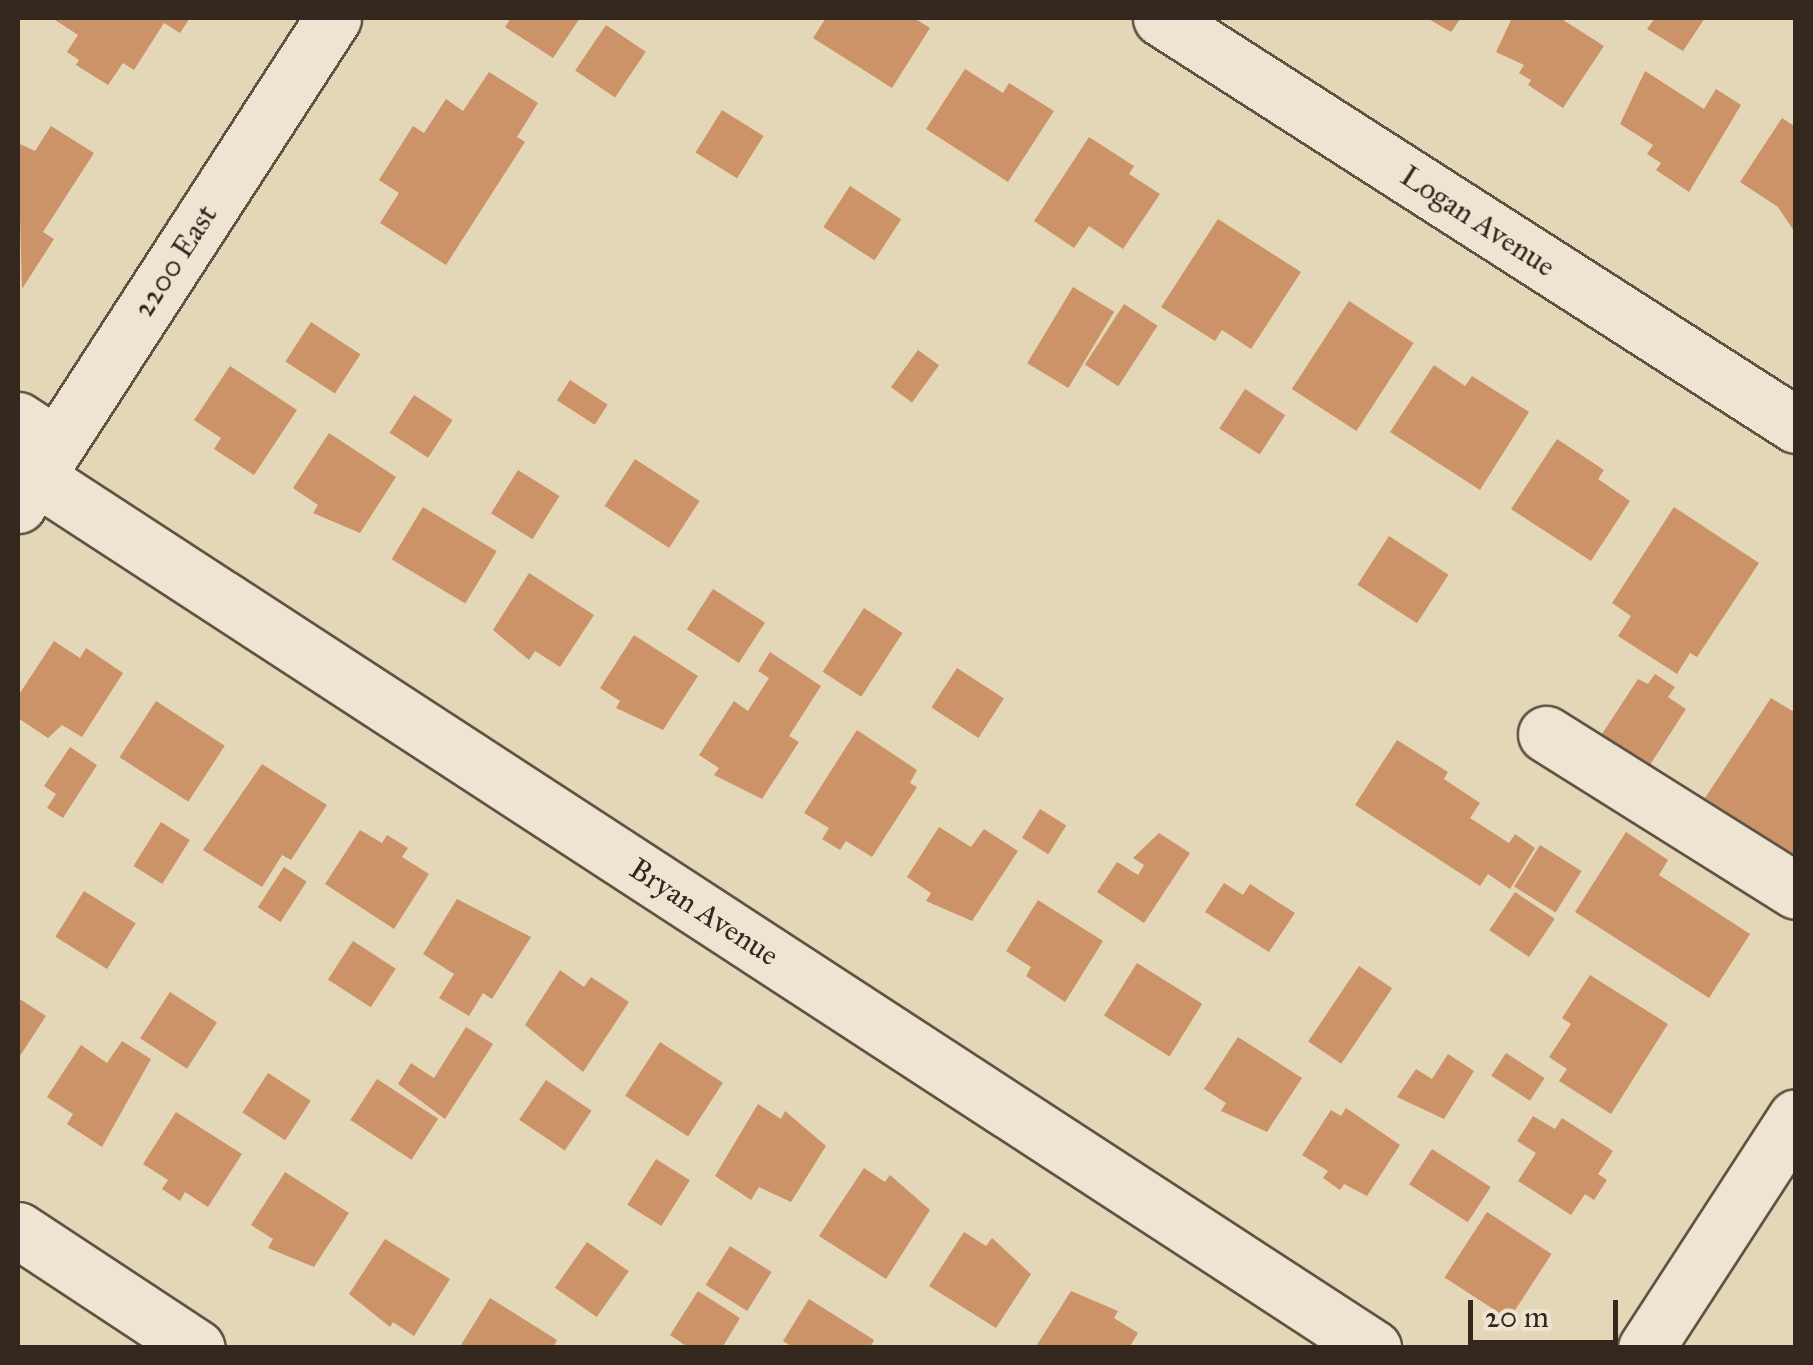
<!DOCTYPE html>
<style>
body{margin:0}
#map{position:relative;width:1813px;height:1365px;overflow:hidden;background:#e4d7b8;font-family:"IM FELL Great Primer",serif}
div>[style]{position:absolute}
.building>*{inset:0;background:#cc9369;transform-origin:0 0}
.roads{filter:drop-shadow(2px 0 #605344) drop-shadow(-2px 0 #605344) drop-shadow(0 2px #605344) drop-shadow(0 -2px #605344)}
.minor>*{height:55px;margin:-27.5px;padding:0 27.5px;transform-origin:27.5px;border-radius:27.5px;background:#ede5d1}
span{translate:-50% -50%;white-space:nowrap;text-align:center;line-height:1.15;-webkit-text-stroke:8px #ede5d1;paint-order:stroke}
.street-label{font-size:30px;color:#34271e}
.frame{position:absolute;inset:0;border:20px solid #34271e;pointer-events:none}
.scale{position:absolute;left:1468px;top:1300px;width:150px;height:45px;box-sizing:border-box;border:5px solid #34271e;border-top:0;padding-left:12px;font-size:30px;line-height:35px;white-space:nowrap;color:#34271e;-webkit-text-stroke:8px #ede5d1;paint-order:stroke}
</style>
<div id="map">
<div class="building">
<i style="clip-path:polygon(52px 18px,190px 18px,180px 33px,164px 23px,134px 70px,123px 63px,108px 85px,76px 65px,79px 60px,67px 52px,78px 35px)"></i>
<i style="clip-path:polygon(511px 18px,580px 18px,553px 58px,505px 27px)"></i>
<i style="clip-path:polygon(826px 18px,914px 18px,930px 28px,892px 88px,813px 38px)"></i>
<i style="clip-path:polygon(1427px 18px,1461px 18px,1451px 32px)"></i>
<i style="clip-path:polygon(1512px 18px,1560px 18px,1604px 46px,1563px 108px,1528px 85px,1531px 80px,1519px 73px,1524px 65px,1496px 52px)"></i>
<i style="clip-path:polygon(1655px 18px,1705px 18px,1683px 51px,1647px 29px)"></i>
<i style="left:606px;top:25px;width:48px;height:55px;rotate:34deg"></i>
<i style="clip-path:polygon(965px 69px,1003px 93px,1009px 83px,1054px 111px,1008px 182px,926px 129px)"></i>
<i style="clip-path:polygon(1645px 71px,1704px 109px,1716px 89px,1741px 105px,1689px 192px,1656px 170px,1661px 163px,1647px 154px,1653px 145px,1620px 124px)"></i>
<i style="clip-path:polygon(489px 72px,538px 103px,517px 137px,525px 142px,446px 265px,380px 223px,399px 193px,379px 180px,413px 126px,424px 133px,446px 99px,463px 111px)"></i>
<i style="left:722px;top:110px;width:49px;height:50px;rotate:32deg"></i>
<i style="clip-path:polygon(1782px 118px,1796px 127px,1796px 234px,1778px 207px,1740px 182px)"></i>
<i style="clip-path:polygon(51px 126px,94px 153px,43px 232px,54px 239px,22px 289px,18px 143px,35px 151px)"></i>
<i style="clip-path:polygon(1089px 137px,1134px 166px,1129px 174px,1160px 194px,1123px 249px,1089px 226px,1074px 248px,1034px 221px)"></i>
<i style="left:850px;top:186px;width:61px;height:49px;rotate:33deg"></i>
<i style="clip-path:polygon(1218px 219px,1301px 272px,1251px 349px,1222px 330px,1215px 341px,1161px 307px)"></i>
<i style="left:1073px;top:287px;width:48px;height:89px;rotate:31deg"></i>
<i style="left:1349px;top:301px;width:77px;height:105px;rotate:33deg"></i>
<i style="left:1124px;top:304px;width:40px;height:72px;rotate:33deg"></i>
<i style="left:311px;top:322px;width:59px;height:47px;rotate:33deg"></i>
<i style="left:918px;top:350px;width:26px;height:46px;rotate:36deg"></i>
<i style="clip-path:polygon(1434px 365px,1465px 386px,1472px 376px,1529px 412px,1480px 490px,1390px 432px)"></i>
<i style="clip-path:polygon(230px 366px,297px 410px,254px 475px,214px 449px,221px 438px,194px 420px)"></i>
<i style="left:570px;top:380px;width:45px;height:24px;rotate:33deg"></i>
<i style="left:1245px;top:389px;width:48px;height:47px;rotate:33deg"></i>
<i style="left:414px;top:395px;width:46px;height:45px;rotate:33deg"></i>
<i style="clip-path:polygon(329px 433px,396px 477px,360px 533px,313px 513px,318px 505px,293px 488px)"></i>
<i style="clip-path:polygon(1557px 439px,1604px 470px,1598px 479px,1630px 501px,1591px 561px,1511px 509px)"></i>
<i style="left:635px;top:459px;width:77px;height:56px;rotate:33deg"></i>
<i style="left:518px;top:470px;width:49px;height:51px;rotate:32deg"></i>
<i style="left:423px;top:507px;width:86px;height:61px;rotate:31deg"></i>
<i style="clip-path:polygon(1674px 507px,1759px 563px,1697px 657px,1690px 653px,1677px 674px,1618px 636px,1631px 616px,1612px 603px)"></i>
<i style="left:1389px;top:536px;width:71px;height:58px;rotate:33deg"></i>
<i style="clip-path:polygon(529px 573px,594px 615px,560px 667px,535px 651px,529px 660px,493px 630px)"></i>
<i style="left:713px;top:589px;width:62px;height:48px;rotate:33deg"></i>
<i style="left:864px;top:608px;width:46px;height:76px;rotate:33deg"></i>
<i style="clip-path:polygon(634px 635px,698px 676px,663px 730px,616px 708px,620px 701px,600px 688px)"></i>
<i style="clip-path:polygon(54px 641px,80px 658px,86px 648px,123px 673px,82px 737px,62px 725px,48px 738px,18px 718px,18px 696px)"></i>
<i style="clip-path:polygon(770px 652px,821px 686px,789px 736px,799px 742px,762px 799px,714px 775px,719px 768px,699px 755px,734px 701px,748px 711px,769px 678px,758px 671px)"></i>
<i style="left:957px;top:668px;width:56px;height:47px;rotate:33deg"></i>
<i style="clip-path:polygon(1655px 674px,1675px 687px,1668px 697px,1686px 709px,1648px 768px,1600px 737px,1638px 679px,1648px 684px)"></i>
<i style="clip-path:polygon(1771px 698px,1796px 713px,1796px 857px,1705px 798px)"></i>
<i style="left:156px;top:701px;width:82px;height:67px;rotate:33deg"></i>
<i style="clip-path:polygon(857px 730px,917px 770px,910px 783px,917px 787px,872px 857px,846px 841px,840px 850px,822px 839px,829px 828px,804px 813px)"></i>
<i style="clip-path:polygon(1397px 740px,1448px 772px,1444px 779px,1480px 803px,1470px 818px,1509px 843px,1515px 834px,1535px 848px,1510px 889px,1488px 874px,1480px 886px,1355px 805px)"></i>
<i style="clip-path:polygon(70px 747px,97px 765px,63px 818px,47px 808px,56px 794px,44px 786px)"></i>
<i style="clip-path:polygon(262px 764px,327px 805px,291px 860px,282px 855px,262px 887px,203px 850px)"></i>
<i style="left:1040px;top:809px;width:31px;height:34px;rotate:32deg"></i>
<i style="left:161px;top:822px;width:34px;height:52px;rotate:32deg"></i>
<i style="clip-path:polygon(939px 827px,971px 847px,984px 829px,1018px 851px,972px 921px,926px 901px,931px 893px,907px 877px)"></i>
<i style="clip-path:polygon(360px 830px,382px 843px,387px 835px,408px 848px,402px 857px,429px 874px,394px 929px,325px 884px)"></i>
<i style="clip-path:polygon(1626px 832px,1668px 860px,1659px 875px,1750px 934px,1709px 998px,1575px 912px)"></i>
<i style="clip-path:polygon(1159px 833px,1190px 853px,1144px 923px,1097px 892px,1117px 862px,1138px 875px,1144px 865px,1133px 858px)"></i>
<i style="left:1540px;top:845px;width:49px;height:49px;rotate:32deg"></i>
<i style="left:284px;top:867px;width:27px;height:48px;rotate:33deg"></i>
<i style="clip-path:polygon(1224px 883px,1243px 895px,1250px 884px,1295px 913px,1269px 952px,1205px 912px)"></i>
<i style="left:84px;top:891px;width:61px;height:54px;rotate:32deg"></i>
<i style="left:1515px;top:892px;width:48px;height:46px;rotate:34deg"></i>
<i style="clip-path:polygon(457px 899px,531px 937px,492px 999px,483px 993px,469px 1016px,439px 998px,454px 974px,423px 954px)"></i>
<i style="clip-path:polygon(1038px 900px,1103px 941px,1065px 1002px,1026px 976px,1031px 967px,1006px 951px)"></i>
<i style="left:353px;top:941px;width:51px;height:46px;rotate:33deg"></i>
<i style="left:1137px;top:963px;width:77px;height:62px;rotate:32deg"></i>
<i style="left:1359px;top:966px;width:40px;height:91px;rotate:34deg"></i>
<i style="clip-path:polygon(560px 970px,584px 987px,591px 977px,629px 1002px,583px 1072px,525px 1025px)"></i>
<i style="clip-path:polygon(1590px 975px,1668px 1024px,1611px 1114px,1559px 1081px,1567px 1069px,1549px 1057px,1571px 1024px,1562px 1018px)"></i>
<i style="left:170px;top:992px;width:56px;height:55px;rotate:33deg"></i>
<i style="clip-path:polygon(18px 998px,46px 1016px,18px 1059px)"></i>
<i style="clip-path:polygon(466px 1027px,493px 1044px,445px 1119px,398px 1084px,411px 1063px,434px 1078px)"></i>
<i style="clip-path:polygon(1238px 1037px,1302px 1078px,1267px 1132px,1221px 1111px,1226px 1103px,1204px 1089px)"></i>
<i style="clip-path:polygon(122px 1041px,151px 1059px,102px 1147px,67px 1124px,73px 1114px,47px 1097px,81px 1045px,107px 1063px)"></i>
<i style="left:660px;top:1042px;width:75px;height:64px;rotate:33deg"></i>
<i style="left:1506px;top:1053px;width:46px;height:27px;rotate:33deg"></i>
<i style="clip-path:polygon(1448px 1054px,1474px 1071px,1444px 1119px,1397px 1097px,1416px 1069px,1432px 1079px)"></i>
<i style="left:268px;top:1073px;width:51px;height:47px;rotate:33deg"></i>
<i style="left:377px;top:1079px;width:73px;height:49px;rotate:33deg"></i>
<i style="left:546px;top:1080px;width:55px;height:48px;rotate:34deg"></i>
<i style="clip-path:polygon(758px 1104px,781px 1119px,785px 1111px,826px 1146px,791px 1202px,759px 1187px,751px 1200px,715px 1176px)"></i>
<i style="clip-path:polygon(1346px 1108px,1400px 1145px,1367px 1196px,1344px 1184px,1340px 1190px,1323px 1178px,1328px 1171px,1302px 1155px,1331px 1110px,1341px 1116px)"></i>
<i style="clip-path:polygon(176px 1112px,242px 1154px,208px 1207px,185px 1192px,180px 1201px,162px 1189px,168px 1180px,143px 1164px)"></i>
<i style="clip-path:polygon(1533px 1116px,1555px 1129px,1562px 1118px,1613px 1151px,1598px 1174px,1607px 1180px,1594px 1200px,1585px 1194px,1571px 1215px,1518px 1181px,1536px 1153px,1517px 1141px)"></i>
<i style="left:1432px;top:1149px;width:70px;height:42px;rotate:33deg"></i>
<i style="left:656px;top:1159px;width:40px;height:54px;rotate:32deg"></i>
<i style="clip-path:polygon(864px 1168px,885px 1182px,890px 1175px,930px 1210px,886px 1279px,819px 1236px)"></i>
<i style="clip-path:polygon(285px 1172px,349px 1213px,314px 1267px,268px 1248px,273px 1239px,251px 1225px)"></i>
<i style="left:1487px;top:1212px;width:77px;height:78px;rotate:33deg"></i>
<i style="clip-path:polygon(964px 1232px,986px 1246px,992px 1238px,1031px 1274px,996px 1328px,929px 1286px)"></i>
<i style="clip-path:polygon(385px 1239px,450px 1279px,414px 1336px,393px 1322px,390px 1327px,349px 1294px)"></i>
<i style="left:587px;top:1242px;width:51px;height:56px;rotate:35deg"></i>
<i style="left:730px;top:1246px;width:49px;height:46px;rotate:32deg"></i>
<i style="clip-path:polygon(698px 1291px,740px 1318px,722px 1348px,689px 1348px,670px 1335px)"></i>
<i style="clip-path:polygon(1071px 1291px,1118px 1311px,1114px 1318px,1138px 1333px,1129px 1348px,1035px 1348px)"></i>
<i style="clip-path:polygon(490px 1298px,557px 1340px,553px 1348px,459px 1348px)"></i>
<i style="clip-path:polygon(809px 1299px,874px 1340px,870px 1348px,794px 1348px,783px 1341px)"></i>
</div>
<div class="roads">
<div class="minor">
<i style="left:1161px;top:18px;width:754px;rotate:32.66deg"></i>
<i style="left:18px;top:420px;width:45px;rotate:33.3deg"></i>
<i style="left:36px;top:477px;width:1596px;rotate:33.08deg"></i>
<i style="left:18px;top:505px;width:580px;rotate:-57.1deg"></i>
<i style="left:1546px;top:734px;width:295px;rotate:32.1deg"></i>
<i style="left:18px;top:1230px;width:214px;rotate:33.4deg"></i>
<i style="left:1646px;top:1348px;width:275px;rotate:-57deg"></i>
</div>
</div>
<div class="street-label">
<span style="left:1478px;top:221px;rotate:33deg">Logan Avenue</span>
<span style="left:175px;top:261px;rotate:-57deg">2200 East</span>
<span style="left:704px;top:912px;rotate:33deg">Bryan Avenue</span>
</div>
<div class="frame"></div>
<div class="scale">20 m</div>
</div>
